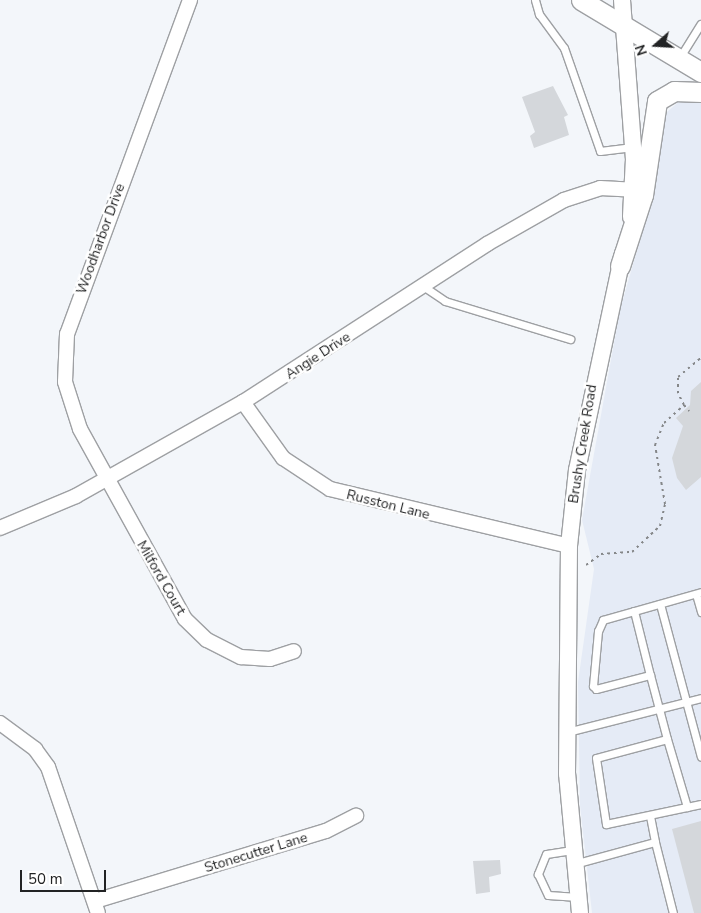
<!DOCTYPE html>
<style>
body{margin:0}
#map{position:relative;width:701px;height:913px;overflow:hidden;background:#f3f6fa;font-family:"Nunito Sans",sans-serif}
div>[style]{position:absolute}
.built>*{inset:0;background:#e5ebf6}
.building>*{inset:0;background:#d4d7db}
.path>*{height:2px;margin-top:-1px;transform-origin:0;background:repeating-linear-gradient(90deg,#858789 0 2.5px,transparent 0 6.5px)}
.roads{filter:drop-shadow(1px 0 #9ea0a3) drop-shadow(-1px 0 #9ea0a3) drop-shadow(0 1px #9ea0a3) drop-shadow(0 -1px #9ea0a3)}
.service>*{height:7px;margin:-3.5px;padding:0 3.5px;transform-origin:3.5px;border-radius:3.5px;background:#fff}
.minor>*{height:14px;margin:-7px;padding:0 7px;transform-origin:7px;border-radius:7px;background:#fff}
.tertiary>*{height:16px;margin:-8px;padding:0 8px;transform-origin:8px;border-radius:8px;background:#fff}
.secondary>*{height:19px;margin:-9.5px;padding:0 9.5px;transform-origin:9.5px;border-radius:9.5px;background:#fff}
span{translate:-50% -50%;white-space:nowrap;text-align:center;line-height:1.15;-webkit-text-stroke:5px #fff;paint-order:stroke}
.street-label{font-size:14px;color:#222324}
.north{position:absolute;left:631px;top:20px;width:50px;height:50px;-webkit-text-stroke:4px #fff;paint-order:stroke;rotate:251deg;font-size:14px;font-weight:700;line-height:20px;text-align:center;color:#222324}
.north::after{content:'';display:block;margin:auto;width:18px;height:22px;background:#222324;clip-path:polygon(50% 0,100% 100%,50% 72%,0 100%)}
.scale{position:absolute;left:20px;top:870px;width:86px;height:22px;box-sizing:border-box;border:2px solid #222324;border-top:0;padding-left:6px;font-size:15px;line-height:18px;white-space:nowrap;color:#222324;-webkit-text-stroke:4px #fff;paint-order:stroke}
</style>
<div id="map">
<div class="built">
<i style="clip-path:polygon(687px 95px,701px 100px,701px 913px,592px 913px,580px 805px,578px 682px,594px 569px,582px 520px,620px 310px,647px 215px,655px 122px)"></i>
</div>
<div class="building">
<i style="clip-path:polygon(553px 86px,568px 115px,564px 117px,569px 135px,534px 148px,530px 136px,535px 132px,522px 97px)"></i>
<i style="clip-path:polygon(701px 382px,701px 477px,686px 490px,677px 478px,672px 458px,683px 426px,676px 418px,690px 405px,691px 391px)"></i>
<i style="clip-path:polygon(701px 821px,701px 913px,694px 913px,672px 829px)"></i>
<i style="clip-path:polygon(500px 860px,501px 874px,489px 877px,490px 892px,476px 894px,473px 861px)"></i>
</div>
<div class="path">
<i style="left:684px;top:405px;width:8px;rotate:50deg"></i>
<i style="left:586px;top:565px;width:19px;rotate:-36deg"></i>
<i style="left:601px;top:554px;width:31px;rotate:-4deg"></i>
<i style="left:632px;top:552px;width:38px;rotate:-43deg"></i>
<i style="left:660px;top:526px;width:23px;rotate:-77deg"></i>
<i style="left:665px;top:504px;width:60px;rotate:-99.6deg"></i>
<i style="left:655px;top:445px;width:24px;rotate:-68deg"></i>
<i style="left:664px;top:423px;width:27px;rotate:-42deg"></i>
<i style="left:684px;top:405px;width:13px;rotate:-117deg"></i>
<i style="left:678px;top:393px;width:16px;rotate:-90deg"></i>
<i style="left:678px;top:377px;width:30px;rotate:-40deg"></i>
</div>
<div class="roads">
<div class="service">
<i style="left:535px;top:0;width:15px;rotate:74deg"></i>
<i style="left:539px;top:14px;width:42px;rotate:53.7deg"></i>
<i style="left:564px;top:48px;width:109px;rotate:70.7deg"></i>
<i style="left:600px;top:151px;width:33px;rotate:-7deg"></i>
<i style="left:680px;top:57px;width:39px;rotate:-58deg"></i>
<i style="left:423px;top:286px;width:27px;rotate:34deg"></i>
<i style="left:445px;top:301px;width:131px;rotate:16.9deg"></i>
<i style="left:701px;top:592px;width:102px;rotate:164.1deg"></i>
<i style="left:603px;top:620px;width:12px;rotate:114deg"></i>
<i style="left:598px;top:631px;width:55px;rotate:95.2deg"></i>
<i style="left:593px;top:686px;width:4px;rotate:45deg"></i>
<i style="left:596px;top:689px;width:56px;rotate:-14.5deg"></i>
<i style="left:650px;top:675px;width:66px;rotate:75.1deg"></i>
<i style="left:667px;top:739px;width:73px;rotate:165deg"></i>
<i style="left:596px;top:758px;width:67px;rotate:81.4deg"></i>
<i style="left:606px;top:824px;width:97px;rotate:-11.9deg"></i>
<i style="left:696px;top:594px;width:19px;rotate:74deg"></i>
<i style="left:660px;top:604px;width:158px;rotate:75deg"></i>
<i style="left:634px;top:611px;width:66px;rotate:76deg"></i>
<i style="left:567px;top:732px;width:138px;rotate:-14.2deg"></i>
<i style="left:667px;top:739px;width:71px;rotate:73.6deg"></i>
<i style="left:650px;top:816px;width:26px;rotate:79deg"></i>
<i style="left:572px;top:850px;width:26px;rotate:171deg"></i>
<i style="left:546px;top:854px;width:22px;rotate:112deg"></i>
<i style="left:538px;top:874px;width:23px;rotate:65deg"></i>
<i style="left:548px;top:895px;width:30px;rotate:4deg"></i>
<i style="left:574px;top:864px;width:84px;rotate:-15.2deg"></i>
<i style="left:655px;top:842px;width:73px;rotate:75.8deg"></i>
</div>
<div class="minor">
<i style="left:190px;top:0;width:356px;rotate:110.2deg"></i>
<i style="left:67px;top:334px;width:48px;rotate:92.4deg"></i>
<i style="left:65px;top:382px;width:49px;rotate:72.3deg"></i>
<i style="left:80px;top:429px;width:217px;rotate:61.1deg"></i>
<i style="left:185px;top:619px;width:30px;rotate:44deg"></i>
<i style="left:207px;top:640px;width:38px;rotate:27deg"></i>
<i style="left:241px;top:657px;width:29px;rotate:4deg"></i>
<i style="left:270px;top:659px;width:25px;rotate:-18deg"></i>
<i style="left:243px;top:402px;width:69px;rotate:54.5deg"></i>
<i style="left:283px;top:458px;width:56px;rotate:33.4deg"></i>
<i style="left:330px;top:489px;width:246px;rotate:13.4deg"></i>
<i style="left:0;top:528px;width:82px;rotate:-22.8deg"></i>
<i style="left:76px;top:496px;width:192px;rotate:-29.4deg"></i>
<i style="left:243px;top:402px;width:291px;rotate:-32.9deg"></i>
<i style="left:487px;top:244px;width:89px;rotate:-29.7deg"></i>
<i style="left:564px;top:200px;width:38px;rotate:-18deg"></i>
<i style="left:600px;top:188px;width:33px;rotate:3deg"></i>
<i style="left:0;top:723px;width:44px;rotate:36.6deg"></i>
<i style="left:35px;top:749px;width:22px;rotate:54deg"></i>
<i style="left:48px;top:767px;width:154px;rotate:71.1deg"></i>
<i style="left:95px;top:901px;width:241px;rotate:-16.9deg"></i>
<i style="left:326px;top:831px;width:34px;rotate:-27deg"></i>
</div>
<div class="tertiary">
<i style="left:622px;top:0;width:159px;rotate:85.7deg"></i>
<i style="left:634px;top:159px;width:58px;rotate:93deg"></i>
<i style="left:580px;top:913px;width:140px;rotate:-95.3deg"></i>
<i style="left:567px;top:774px;width:228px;rotate:-89.5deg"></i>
<i style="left:569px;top:546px;width:76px;rotate:-84deg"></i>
<i style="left:577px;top:470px;width:222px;rotate:-78deg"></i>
</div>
<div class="secondary">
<i style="left:581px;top:0;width:140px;rotate:31deg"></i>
<i style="left:620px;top:266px;width:75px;rotate:-72.1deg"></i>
<i style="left:643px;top:195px;width:95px;rotate:-81.5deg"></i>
<i style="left:657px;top:101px;width:20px;rotate:-30deg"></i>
<i style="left:674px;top:91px;width:27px;rotate:2deg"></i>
</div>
</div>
<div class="street-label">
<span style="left:101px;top:239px;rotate:-70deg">Woodharbor Drive</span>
<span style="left:318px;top:356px;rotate:-33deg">Angie Drive</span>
<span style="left:583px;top:444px;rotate:-81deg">Brushy Creek Road</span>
<span style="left:388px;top:505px;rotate:14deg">Russton Lane</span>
<span style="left:161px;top:578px;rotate:60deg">Milford Court</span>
<span style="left:256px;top:853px;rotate:-17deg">Stonecutter Lane</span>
</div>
<div class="north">N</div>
<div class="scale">50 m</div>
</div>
